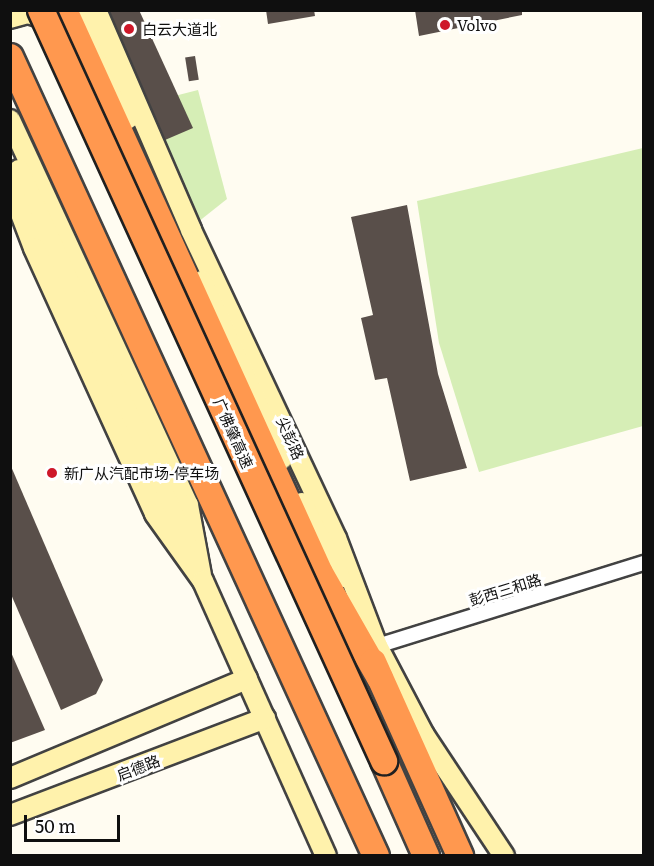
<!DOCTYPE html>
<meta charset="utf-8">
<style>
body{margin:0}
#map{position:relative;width:654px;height:866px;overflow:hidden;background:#fffcf1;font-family:Literata,"Noto Sans SC",serif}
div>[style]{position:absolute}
.green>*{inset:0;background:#d6eeb6}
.building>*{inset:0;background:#594f4a;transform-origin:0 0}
.roads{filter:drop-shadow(2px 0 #424242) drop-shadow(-2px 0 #424242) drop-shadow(0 2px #424242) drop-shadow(0 -2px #424242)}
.street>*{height:14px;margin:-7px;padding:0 7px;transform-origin:7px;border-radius:7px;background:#fff}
.secondary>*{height:20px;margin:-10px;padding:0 10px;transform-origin:10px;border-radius:10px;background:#fff2ac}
.highway>*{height:26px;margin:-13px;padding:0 13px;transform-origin:13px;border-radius:13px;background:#ff984f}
.bridges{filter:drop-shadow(2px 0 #202020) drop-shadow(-2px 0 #202020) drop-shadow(0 2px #202020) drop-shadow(0 -2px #202020)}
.highway-bridge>*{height:26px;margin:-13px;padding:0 13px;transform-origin:13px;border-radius:13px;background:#ff984f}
.dots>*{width:16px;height:16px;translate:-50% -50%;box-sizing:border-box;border:3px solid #fff;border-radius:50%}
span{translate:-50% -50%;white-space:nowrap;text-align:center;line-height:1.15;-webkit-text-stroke:6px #fff;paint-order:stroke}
.poi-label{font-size:15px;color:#0f0f0f}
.left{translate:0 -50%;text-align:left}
.street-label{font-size:15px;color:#0f0f0f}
.frame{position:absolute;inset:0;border:12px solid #0f0f0f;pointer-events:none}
.scale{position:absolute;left:24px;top:815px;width:96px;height:27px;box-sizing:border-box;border:3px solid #0f0f0f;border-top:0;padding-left:8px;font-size:18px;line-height:21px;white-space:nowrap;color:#0f0f0f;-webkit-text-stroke:4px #fff;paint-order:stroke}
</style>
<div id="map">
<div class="green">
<i style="clip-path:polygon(198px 90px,227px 199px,198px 222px,147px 103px)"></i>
<i style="clip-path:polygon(643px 148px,643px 426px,479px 472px,439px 343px,417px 201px)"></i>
</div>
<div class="building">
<i style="clip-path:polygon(109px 10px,139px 10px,193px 128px,165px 140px)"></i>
<i style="clip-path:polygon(266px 10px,314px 10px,315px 16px,268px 24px)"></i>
<i style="clip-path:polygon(415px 10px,522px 10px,522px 15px,419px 36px)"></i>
<i style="left:195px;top:56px;width:24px;height:10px;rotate:81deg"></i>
<i style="clip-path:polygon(407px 205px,438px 374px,467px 468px,410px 481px,387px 378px,375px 380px,361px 318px,373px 315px,351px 217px)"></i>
<i style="clip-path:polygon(10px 464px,103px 680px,96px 694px,61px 710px,10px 592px)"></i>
<i style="clip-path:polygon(10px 650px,45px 730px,10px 743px)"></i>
</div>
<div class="roads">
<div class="street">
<i style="left:377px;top:646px;width:280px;rotate:-17.3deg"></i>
</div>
<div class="secondary">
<i style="left:79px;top:10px;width:119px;rotate:65.6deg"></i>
<i style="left:96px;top:10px;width:240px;rotate:66.6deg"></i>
<i style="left:191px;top:230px;width:340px;rotate:64.8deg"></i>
<i style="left:336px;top:538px;width:116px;rotate:69.2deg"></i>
<i style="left:377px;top:646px;width:101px;rotate:62.2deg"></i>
<i style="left:424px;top:735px;width:145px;rotate:56.5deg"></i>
<i style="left:10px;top:18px;width:19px;rotate:-16deg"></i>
<i style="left:28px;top:13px;width:25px;rotate:18deg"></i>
<i style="left:10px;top:120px;width:424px;rotate:65.2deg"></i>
<i style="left:188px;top:505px;width:71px;rotate:79.5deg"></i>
<i style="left:19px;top:170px;width:411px;rotate:65.9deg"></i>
<i style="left:10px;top:185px;width:67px;rotate:69.1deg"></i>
<i style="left:34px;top:248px;width:292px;rotate:65.5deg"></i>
<i style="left:155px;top:514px;width:82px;rotate:54.4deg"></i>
<i style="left:203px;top:581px;width:301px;rotate:65.9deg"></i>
<i style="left:202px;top:281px;width:195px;rotate:65.8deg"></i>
<i style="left:302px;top:503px;width:84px;rotate:63.1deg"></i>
<i style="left:10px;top:778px;width:257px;rotate:-22.7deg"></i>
<i style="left:10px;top:815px;width:273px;rotate:-20.8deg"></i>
</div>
<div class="highway">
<i style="left:64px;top:10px;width:618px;rotate:65.55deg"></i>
<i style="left:320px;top:573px;width:121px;rotate:60.3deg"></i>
<i style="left:10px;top:57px;width:879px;rotate:65.39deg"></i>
<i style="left:373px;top:662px;width:213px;rotate:65.8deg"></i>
<i style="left:384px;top:761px;width:104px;rotate:66.1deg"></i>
</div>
</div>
<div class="bridges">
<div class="highway-bridge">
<i style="left:41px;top:10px;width:826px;rotate:65.45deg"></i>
</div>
</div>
<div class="dots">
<i style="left:445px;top:25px;background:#ce1829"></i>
<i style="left:129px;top:29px;background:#ce1829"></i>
<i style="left:52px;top:473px;background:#ce1829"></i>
</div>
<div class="poi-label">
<span class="left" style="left:457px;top:25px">Volvo</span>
<span class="left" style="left:142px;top:29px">白云大道北</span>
<span class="left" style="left:64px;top:473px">新广从汽配市场-停车场</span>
</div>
<div class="street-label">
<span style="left:234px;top:433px;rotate:66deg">广佛肇高速</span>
<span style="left:291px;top:438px;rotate:66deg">尖彭路</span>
<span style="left:505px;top:589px;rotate:-17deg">彭西三和路</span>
<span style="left:138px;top:767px;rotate:-21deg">启德路</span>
</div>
<div class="frame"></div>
<div class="scale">50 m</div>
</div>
